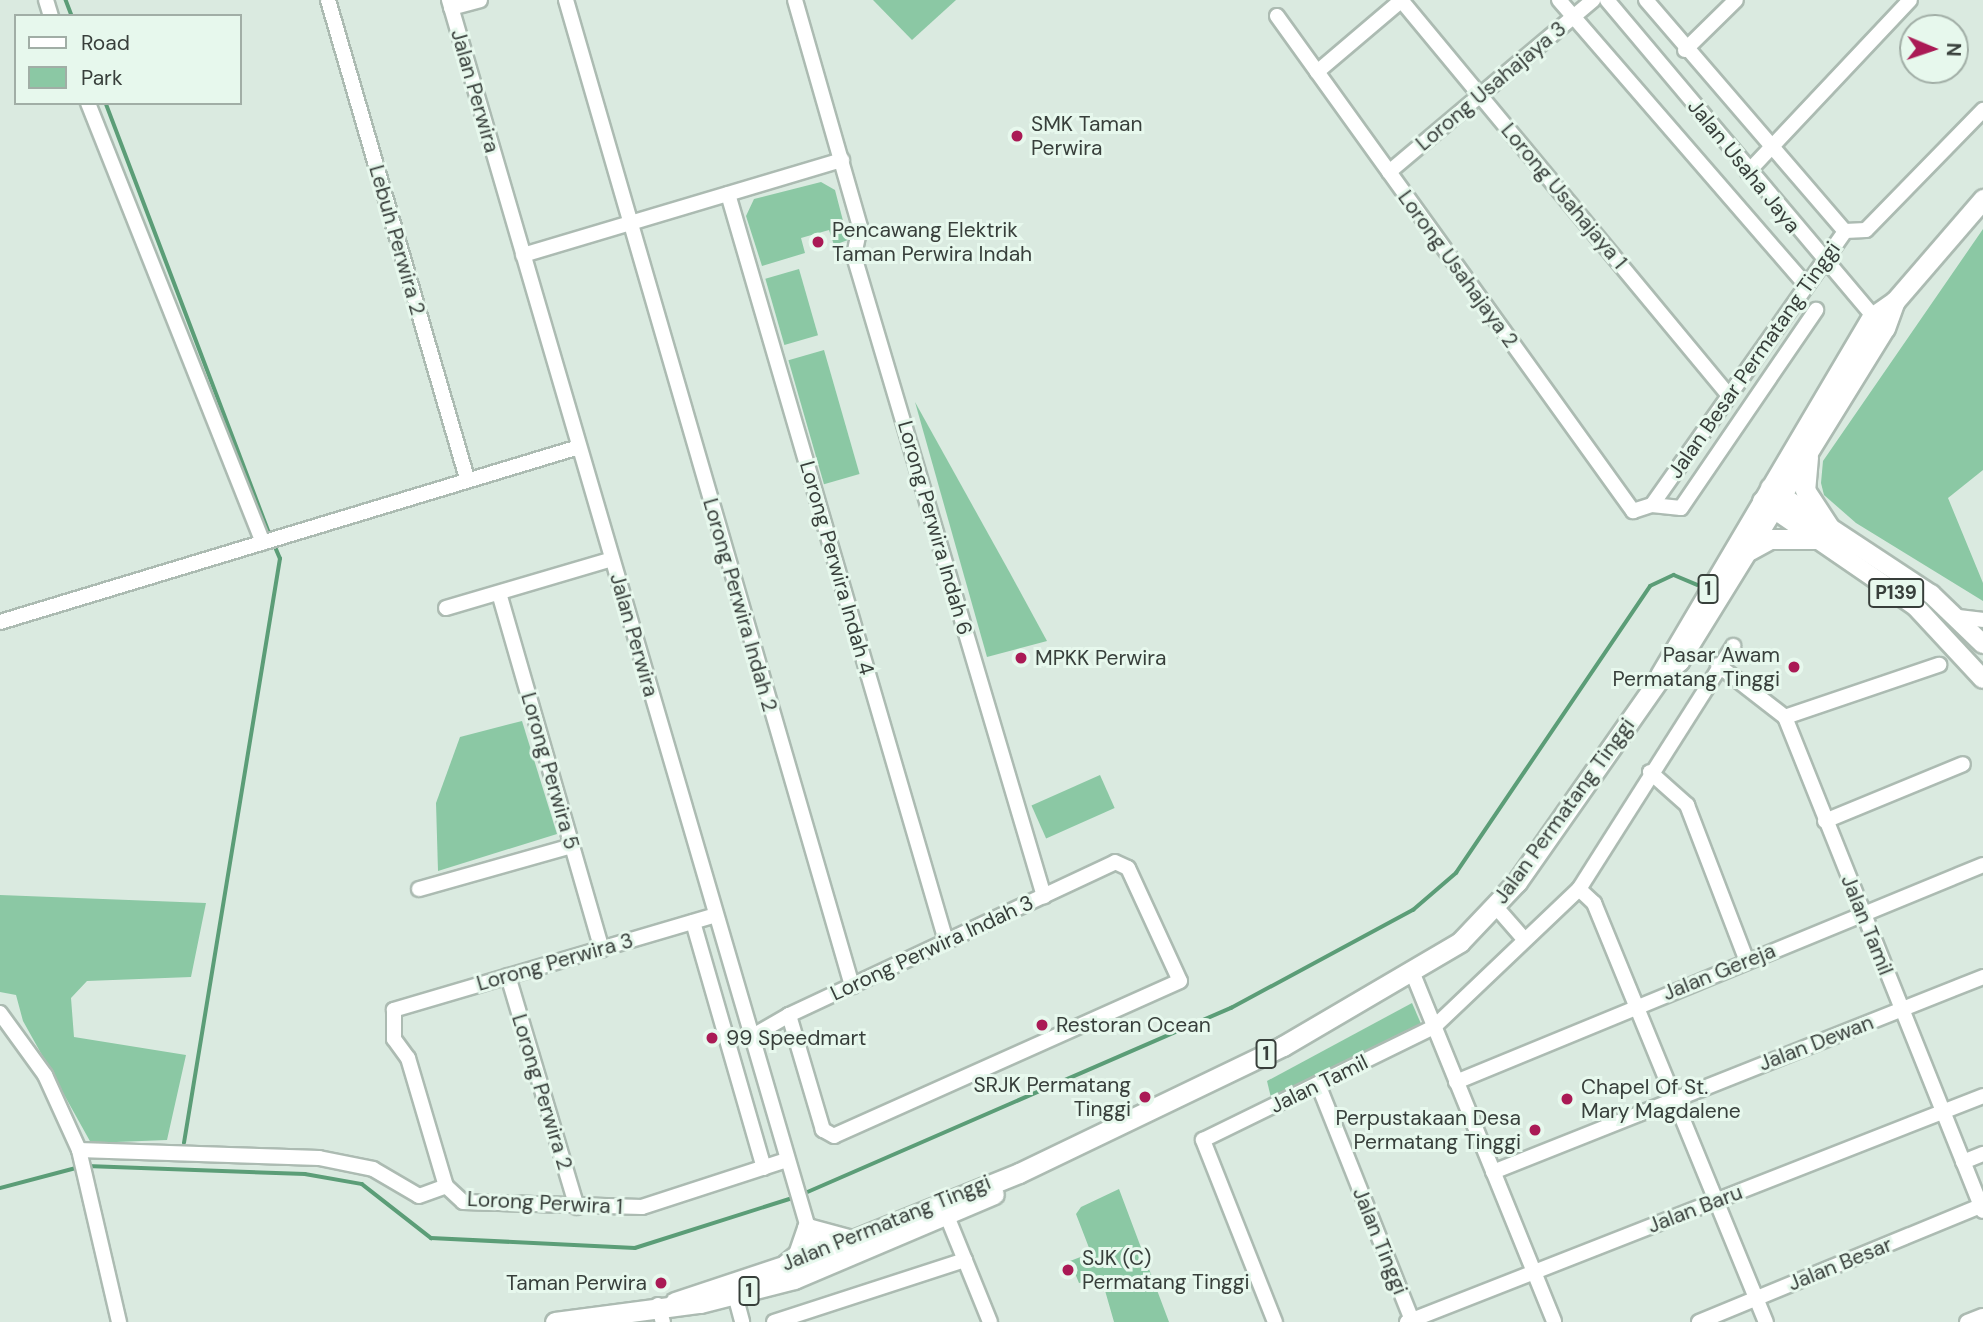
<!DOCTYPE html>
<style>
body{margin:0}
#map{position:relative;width:1983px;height:1322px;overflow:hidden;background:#daeae0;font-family:"DM Sans",sans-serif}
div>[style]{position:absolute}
.green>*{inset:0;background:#8bc8a4;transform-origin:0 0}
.stream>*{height:3.5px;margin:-1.75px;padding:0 1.75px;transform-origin:1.75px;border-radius:1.75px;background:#5b9d77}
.roads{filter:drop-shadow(2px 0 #acbbb2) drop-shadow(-2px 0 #acbbb2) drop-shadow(0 2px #acbbb2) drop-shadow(0 -2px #acbbb2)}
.minor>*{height:14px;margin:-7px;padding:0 7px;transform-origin:7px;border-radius:7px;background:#fff}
.major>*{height:18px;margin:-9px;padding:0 9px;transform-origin:9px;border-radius:9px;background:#fff}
.highway>*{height:19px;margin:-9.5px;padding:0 9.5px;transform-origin:9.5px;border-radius:9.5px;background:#fff}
.dots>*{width:19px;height:19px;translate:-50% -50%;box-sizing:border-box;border:4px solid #e7f8ed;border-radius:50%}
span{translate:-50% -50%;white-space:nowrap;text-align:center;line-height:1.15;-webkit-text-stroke:6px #e7f8ed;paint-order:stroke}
.shield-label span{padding:2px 5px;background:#e7f8ed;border:2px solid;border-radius:5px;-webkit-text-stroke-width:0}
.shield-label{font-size:19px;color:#383f3b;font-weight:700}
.street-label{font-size:21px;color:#383f3b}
.poi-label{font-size:21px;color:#383f3b}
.left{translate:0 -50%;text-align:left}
.right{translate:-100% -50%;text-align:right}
.legend{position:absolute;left:14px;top:14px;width:228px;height:91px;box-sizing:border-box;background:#e7f8ed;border:2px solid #a1aea6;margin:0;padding:9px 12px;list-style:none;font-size:21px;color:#383f3b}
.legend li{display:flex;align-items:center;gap:14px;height:35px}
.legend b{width:35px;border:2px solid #a1aea6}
.north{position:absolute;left:1899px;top:14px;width:70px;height:70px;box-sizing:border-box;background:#e7f8ed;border:2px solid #a1aea6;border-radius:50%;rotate:92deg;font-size:19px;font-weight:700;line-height:28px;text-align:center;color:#383f3b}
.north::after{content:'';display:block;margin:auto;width:24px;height:32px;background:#aa1a55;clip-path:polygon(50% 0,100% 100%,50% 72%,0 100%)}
</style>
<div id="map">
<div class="green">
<i style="clip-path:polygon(873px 0,956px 0,912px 40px)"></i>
<i style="clip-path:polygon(821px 182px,835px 190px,848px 240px,834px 245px,829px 230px,801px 238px,805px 253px,762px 266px,746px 216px,754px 199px)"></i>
<i style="clip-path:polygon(1983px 229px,1983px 470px,1948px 498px,1983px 583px,1983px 601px,1856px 523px,1824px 495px,1821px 483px,1823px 461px)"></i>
<i style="left:799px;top:269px;width:69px;height:35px;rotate:74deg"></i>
<i style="left:824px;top:350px;width:129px;height:37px;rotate:74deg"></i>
<i style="clip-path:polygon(915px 402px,1010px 573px,1047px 641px,987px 657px)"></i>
<i style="clip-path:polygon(522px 721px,557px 834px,438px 871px,436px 803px,460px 737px)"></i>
<i style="left:1100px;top:775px;width:36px;height:75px;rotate:66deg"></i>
<i style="clip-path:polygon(0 895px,206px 903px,191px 977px,87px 981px,71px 998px,74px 1037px,186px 1055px,167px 1140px,91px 1143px,23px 1021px,16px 995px,0 992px)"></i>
<i style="clip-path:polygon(1412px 1003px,1422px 1026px,1272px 1102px,1267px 1081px)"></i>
<i style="clip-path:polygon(1119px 1189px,1169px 1322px,1114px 1322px,1102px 1280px,1079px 1283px,1070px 1261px,1091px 1253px,1076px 1214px,1081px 1207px)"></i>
</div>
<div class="stream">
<i style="left:66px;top:0;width:17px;rotate:69deg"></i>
<i style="left:106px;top:103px;width:464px;rotate:69.2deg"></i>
<i style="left:184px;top:1143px;width:592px;rotate:-80.67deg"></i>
<i style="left:280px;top:559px;width:15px;rotate:-113deg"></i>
<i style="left:87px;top:1166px;width:218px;rotate:2.1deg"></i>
<i style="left:305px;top:1174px;width:58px;rotate:10deg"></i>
<i style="left:362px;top:1184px;width:88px;rotate:38deg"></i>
<i style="left:431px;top:1238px;width:204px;rotate:2.8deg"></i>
<i style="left:635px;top:1248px;width:169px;rotate:-17.6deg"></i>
<i style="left:0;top:1188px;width:83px;rotate:-14.7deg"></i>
<i style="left:803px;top:1194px;width:467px;rotate:-23.5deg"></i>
<i style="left:1231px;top:1008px;width:207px;rotate:-28.3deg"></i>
<i style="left:1413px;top:910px;width:57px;rotate:-40.7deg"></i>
<i style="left:1456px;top:873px;width:346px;rotate:-55.9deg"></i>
<i style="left:1650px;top:586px;width:26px;rotate:-25deg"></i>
<i style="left:1674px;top:575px;width:25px;rotate:23deg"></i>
</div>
<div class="roads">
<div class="minor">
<i style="left:46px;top:0;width:17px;rotate:73deg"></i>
<i style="left:328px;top:0;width:500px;rotate:73.8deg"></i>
<i style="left:449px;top:0;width:1315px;rotate:73.7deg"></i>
<i style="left:566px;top:0;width:1027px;rotate:73.82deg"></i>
<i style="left:795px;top:0;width:236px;rotate:74deg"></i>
<i style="left:860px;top:227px;width:30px;rotate:102deg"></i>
<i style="left:854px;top:256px;width:668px;rotate:73.47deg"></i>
<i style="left:1401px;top:0;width:509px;rotate:50.34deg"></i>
<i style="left:1559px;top:0;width:376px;rotate:49.1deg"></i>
<i style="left:1607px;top:0;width:422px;rotate:49.9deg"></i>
<i style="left:1646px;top:0;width:305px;rotate:49.3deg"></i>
<i style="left:451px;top:8px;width:30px;rotate:-15deg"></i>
<i style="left:1277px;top:16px;width:610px;rotate:54.28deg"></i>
<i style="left:1633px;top:511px;width:20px;rotate:-18deg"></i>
<i style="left:1652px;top:505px;width:335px;rotate:-54.8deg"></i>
<i style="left:1845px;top:231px;width:21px;rotate:-3deg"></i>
<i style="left:1866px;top:230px;width:168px;rotate:-45.7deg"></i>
<i style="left:1685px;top:50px;width:71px;rotate:-44.4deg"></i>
<i style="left:1317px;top:72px;width:111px;rotate:-40.3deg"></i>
<i style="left:88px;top:103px;width:473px;rotate:68.3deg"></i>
<i style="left:1389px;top:172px;width:267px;rotate:-40.1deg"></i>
<i style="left:1748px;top:172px;width:236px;rotate:-46.7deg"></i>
<i style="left:728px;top:194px;width:778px;rotate:73.73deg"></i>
<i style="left:523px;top:255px;width:333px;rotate:-16.6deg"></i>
<i style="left:1652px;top:505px;width:29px;rotate:6deg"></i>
<i style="left:1681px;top:508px;width:240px;rotate:-55.7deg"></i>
<i style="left:499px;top:593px;width:371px;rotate:73.9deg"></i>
<i style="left:446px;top:608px;width:173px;rotate:-16.4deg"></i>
<i style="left:1959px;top:617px;width:24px;rotate:7deg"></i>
<i style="left:0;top:622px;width:605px;rotate:-16.82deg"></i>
<i style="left:1718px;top:665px;width:85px;rotate:37.8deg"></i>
<i style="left:1785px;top:717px;width:532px;rotate:68.16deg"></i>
<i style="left:1785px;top:717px;width:163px;rotate:-18.7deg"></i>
<i style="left:1650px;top:772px;width:50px;rotate:41.7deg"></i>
<i style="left:1687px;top:805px;width:167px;rotate:69deg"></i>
<i style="left:1825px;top:821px;width:149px;rotate:-22.4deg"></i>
<i style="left:419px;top:889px;width:159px;rotate:-15.7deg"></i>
<i style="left:1579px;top:889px;width:21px;rotate:43deg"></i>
<i style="left:1594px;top:903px;width:453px;rotate:67.7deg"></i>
<i style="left:1496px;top:907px;width:43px;rotate:48.8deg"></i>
<i style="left:716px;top:915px;width:336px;rotate:163.6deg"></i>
<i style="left:394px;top:1010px;width:29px;rotate:90deg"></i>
<i style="left:394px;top:1039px;width:24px;rotate:54deg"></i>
<i style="left:408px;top:1058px;width:134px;rotate:73.5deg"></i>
<i style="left:446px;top:1186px;width:23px;rotate:43deg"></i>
<i style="left:463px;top:1202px;width:179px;rotate:1.6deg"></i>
<i style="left:642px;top:1207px;width:152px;rotate:-18deg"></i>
<i style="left:693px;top:922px;width:256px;rotate:73.9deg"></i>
<i style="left:1413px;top:974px;width:375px;rotate:67.9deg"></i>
<i style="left:508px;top:976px;width:241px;rotate:73.4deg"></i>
<i style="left:0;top:1013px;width:77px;rotate:54deg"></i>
<i style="left:45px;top:1075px;width:82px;rotate:65.6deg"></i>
<i style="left:79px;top:1150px;width:177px;rotate:76.9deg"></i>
<i style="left:751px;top:1037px;width:44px;rotate:-30.1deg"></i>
<i style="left:789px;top:1015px;width:360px;rotate:-25.1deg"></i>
<i style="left:1115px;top:862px;width:14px;rotate:25deg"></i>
<i style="left:1128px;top:868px;width:124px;rotate:65.3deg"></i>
<i style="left:1180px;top:981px;width:379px;rotate:155.9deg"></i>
<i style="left:834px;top:1136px;width:13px;rotate:-151deg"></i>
<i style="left:823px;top:1130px;width:120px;rotate:-106.5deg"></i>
<i style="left:1456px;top:1082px;width:570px;rotate:-22.38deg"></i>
<i style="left:1318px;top:1084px;width:254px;rotate:68.3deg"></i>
<i style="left:79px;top:1150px;width:240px;rotate:1.9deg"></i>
<i style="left:319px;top:1158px;width:55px;rotate:11.5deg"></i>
<i style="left:373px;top:1169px;width:53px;rotate:30.4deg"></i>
<i style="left:419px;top:1196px;width:29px;rotate:-20deg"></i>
<i style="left:1963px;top:1162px;width:22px;rotate:-22deg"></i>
<i style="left:1493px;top:1172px;width:527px;rotate:-21.7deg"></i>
<i style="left:947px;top:1216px;width:114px;rotate:67.9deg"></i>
<i style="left:735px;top:1295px;width:28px;rotate:75deg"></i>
<i style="left:658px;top:1305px;width:18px;rotate:74deg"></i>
<i style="left:774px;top:1322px;width:201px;rotate:-18deg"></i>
<i style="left:1275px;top:1322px;width:196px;rotate:-111.6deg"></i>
<i style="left:1203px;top:1140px;width:257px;rotate:-26.1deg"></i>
<i style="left:1434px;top:1027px;width:200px;rotate:-43.6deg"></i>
<i style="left:1579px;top:889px;width:288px;rotate:-57.6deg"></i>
<i style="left:1407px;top:1322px;width:619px;rotate:-21.42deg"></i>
<i style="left:1699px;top:1322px;width:305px;rotate:-22.4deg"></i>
<i style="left:1967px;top:1322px;width:17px;rotate:-21deg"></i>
</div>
<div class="major">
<i style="left:1770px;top:488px;width:193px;rotate:33.4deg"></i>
<i style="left:1931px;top:594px;width:72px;rotate:43.9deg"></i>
<i style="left:1762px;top:501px;width:187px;rotate:34.5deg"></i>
<i style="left:1916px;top:607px;width:98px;rotate:47.1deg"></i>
</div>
<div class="highway">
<i style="left:1808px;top:457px;width:33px;rotate:95deg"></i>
<i style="left:1805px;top:490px;width:45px;rotate:56.7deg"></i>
<i style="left:1750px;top:550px;width:23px;rotate:-29deg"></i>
<i style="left:1770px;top:539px;width:49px"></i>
<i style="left:1660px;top:675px;width:416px;rotate:-59.4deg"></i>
<i style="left:1872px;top:317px;width:28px;rotate:-35deg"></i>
<i style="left:1895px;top:301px;width:135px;rotate:-49.2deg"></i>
<i style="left:786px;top:1264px;width:16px;rotate:-40deg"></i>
<i style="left:798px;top:1254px;width:28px;rotate:-71deg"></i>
<i style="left:807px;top:1228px;width:47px;rotate:14.9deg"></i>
<i style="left:675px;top:1302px;width:149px;rotate:-18.4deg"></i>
<i style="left:816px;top:1255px;width:219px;rotate:-22deg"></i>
<i style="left:1019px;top:1173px;width:293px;rotate:-25.7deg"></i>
<i style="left:1283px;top:1046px;width:205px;rotate:-30.4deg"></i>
<i style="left:1460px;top:942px;width:83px;rotate:-46.5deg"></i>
<i style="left:1517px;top:882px;width:248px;rotate:-55deg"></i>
<i style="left:1659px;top:679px;width:27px;rotate:-42deg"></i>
<i style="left:1679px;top:661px;width:392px;rotate:-58.3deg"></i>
<i style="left:1885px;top:328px;width:29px;rotate:-70deg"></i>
<i style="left:555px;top:1322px;width:146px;rotate:-7.5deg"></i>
<i style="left:700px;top:1303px;width:97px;rotate:-14.3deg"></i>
<i style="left:794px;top:1279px;width:217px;rotate:-23deg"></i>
</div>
</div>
<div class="dots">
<i style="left:1017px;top:136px;background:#aa1a55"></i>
<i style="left:818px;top:242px;background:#aa1a55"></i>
<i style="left:1021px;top:658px;background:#aa1a55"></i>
<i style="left:1794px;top:667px;background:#aa1a55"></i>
<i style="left:1042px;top:1025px;background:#aa1a55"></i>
<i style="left:712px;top:1038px;background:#aa1a55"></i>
<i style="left:1145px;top:1097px;background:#aa1a55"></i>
<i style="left:1567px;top:1099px;background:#aa1a55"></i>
<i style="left:1535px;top:1130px;background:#aa1a55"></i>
<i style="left:1068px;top:1270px;background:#aa1a55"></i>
<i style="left:661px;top:1283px;background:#aa1a55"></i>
</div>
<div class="shield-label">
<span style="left:1708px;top:589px">1</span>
<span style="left:1896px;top:593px">P139</span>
<span style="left:1266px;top:1054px">1</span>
<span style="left:749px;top:1291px">1</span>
</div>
<div class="street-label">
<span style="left:1491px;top:86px;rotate:-40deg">Lorong Usahajaya 3</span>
<span style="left:475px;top:91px;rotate:74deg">Jalan Perwira</span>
<span style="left:1744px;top:166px;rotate:51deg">Jalan Usaha Jaya</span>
<span style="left:1564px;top:196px;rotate:50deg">Lorong Usahajaya 1</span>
<span style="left:397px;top:240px;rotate:74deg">Lebuh Perwira 2</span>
<span style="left:1458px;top:269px;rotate:54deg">Lorong Usahajaya 2</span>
<span style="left:1754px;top:360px;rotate:-55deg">Jalan Besar Permatang Tinggi</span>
<span style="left:935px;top:528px;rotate:74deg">Lorong Perwira Indah 6</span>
<span style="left:837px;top:568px;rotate:74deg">Lorong Perwira Indah 4</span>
<span style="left:740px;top:605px;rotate:74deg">Lorong Perwira Indah 2</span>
<span style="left:634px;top:635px;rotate:74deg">Jalan Perwira</span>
<span style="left:550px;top:771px;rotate:74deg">Lorong Perwira 5</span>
<span style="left:1564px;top:811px;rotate:-54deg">Jalan Permatang Tinggi</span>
<span style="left:1867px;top:925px;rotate:68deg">Jalan Tamil</span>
<span style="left:932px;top:948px;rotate:-25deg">Lorong Perwira Indah 3</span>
<span style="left:555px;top:962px;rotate:-16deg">Lorong Perwira 3</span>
<span style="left:1719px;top:972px;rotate:-22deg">Jalan Gereja</span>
<span style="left:1816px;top:1043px;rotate:-21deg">Jalan Dewan</span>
<span style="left:1319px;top:1084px;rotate:-26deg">Jalan Tamil</span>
<span style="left:542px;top:1092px;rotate:73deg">Lorong Perwira 2</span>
<span style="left:545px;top:1203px;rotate:3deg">Lorong Perwira 1</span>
<span style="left:1695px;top:1209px;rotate:-21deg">Jalan Baru</span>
<span style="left:886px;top:1223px;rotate:-22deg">Jalan Permatang Tinggi</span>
<span style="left:1380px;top:1241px;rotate:68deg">Jalan Tinggi</span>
<span style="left:1840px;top:1264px;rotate:-22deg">Jalan Besar</span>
</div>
<div class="poi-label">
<span class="left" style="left:1031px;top:136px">SMK Taman<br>Perwira</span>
<span class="left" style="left:832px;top:242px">Pencawang Elektrik<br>Taman Perwira Indah</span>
<span class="right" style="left:1780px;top:667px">Pasar Awam<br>Permatang Tinggi</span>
<span class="left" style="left:1035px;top:658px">MPKK Perwira</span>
<span class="left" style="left:1056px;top:1025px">Restoran Ocean</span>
<span class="left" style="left:726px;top:1038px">99 Speedmart</span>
<span class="right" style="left:1131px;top:1097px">SRJK Permatang<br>Tinggi</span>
<span class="left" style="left:1581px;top:1099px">Chapel Of St.<br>Mary Magdalene</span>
<span class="right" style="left:1521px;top:1130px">Perpustakaan Desa<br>Permatang Tinggi</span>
<span class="left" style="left:1082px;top:1270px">SJK (C)<br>Permatang Tinggi</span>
<span class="right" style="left:647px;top:1283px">Taman Perwira</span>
</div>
<ul class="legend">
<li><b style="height:9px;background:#fff"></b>Road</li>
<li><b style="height:19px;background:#8bc8a4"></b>Park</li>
</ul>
<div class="north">N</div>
</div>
